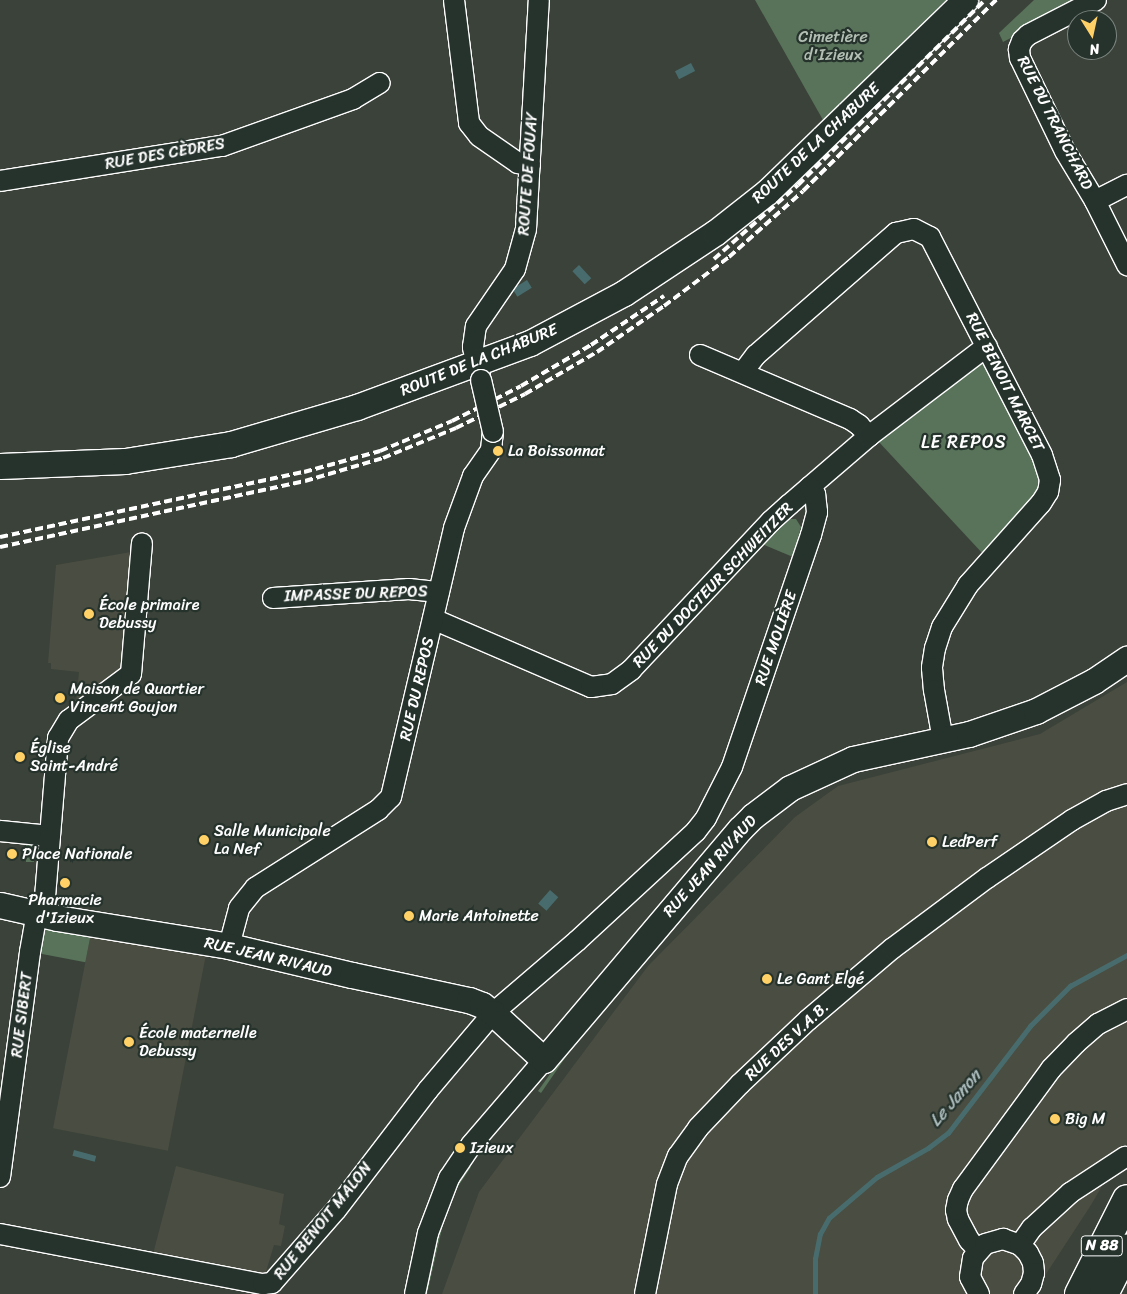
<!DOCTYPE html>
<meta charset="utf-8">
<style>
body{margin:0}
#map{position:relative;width:1127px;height:1294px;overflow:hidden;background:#3b4239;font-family:Sriracha,sans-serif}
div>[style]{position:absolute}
.built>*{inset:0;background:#4a4d41;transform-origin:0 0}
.green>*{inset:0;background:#58735a;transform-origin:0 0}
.water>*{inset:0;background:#486c6d;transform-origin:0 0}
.stream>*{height:4.5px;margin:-2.25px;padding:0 2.25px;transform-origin:2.25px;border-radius:2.25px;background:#486c6d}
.roads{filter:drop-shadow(1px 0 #fff) drop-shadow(-1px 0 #fff) drop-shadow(0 1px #fff) drop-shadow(0 -1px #fff)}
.minor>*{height:20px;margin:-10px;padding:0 10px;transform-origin:10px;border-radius:10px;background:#26332d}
.major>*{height:25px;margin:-12.5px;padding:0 12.5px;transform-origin:12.5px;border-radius:12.5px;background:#26332d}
.highway>*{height:28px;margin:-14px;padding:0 14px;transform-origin:14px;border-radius:14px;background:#26332d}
.rail>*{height:4px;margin-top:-2px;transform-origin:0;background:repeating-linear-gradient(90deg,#fff 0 8px,transparent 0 12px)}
.bridges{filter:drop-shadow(1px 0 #fff) drop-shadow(-1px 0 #fff) drop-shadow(0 1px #fff) drop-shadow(0 -1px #fff)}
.minor-bridge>*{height:20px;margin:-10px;padding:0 10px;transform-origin:10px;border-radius:10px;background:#26332d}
.dots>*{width:14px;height:14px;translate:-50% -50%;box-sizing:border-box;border:2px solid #26332d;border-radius:50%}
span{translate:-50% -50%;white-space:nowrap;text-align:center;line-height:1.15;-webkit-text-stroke:4.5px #26332d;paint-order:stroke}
.shield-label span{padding:1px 4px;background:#26332d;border:1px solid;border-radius:4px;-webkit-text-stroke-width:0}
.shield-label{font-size:15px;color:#fff;font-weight:700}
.park-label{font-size:16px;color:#b4c0b5}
.street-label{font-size:16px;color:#fff}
.poi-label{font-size:16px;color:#fff}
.left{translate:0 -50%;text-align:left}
.neighbourhood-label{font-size:18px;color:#fff;letter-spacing:1px}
.water-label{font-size:18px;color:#adbdbd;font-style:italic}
.north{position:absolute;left:1067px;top:10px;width:50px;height:50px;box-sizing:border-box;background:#26332d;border:1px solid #7d8581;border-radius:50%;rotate:170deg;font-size:14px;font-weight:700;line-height:20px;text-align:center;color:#fff}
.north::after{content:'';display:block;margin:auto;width:18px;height:22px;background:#ffd166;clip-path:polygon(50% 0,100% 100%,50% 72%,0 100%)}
</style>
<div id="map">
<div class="built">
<i style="clip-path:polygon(131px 552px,122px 672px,76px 705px,79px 672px,51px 669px,51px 663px,48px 663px,56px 565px)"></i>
<i style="clip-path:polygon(1127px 682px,1127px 1143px,1091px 1205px,1033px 1294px,442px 1294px,479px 1192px,648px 966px,795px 817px,838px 786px,1040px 734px)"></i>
<i style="left:91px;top:933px;width:117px;height:199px;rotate:11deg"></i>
<i style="clip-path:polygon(176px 1166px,284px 1194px,279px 1224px,285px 1226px,281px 1246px,274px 1245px,265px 1275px,153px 1254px)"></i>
</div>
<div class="green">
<i style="clip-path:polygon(755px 0,946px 0,823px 120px)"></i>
<i style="clip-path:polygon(1034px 0,1085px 0,1003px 42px,999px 33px)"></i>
<i style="clip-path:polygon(981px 363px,986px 364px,1041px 468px,1040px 490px,984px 555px,878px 441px)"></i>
<i style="clip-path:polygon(787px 519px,796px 519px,801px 527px,793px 557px,762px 544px)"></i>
<i style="left:26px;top:841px;width:8px;height:21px"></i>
<i style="left:40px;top:923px;width:52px;height:30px;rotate:11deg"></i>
<i style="clip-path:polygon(572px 1043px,574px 1045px,541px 1093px,538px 1091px)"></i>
<i style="clip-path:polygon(469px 1164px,471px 1167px,455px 1191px,443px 1224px,427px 1294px,422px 1294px,433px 1242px,448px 1197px)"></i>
</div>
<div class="water">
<i style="left:691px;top:63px;width:9px;height:18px;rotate:63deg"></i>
<i style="left:579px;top:265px;width:18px;height:9px;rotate:47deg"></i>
<i style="left:527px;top:280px;width:9px;height:17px;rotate:58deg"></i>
<i style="left:550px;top:890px;width:11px;height:18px;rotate:41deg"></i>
<i style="left:74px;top:1150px;width:23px;height:6px;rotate:15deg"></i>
</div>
<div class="stream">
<i style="left:815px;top:1294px;width:35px;rotate:-90deg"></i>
<i style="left:815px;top:1259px;width:25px;rotate:-79deg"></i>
<i style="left:820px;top:1234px;width:18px;rotate:-61deg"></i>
<i style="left:829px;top:1218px;width:63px;rotate:-40.5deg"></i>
<i style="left:877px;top:1177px;width:59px;rotate:-29.6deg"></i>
<i style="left:928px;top:1148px;width:25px;rotate:-37deg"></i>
<i style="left:948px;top:1133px;width:135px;rotate:-52.5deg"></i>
<i style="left:1030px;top:1026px;width:57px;rotate:-45deg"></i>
<i style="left:1070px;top:986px;width:65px;rotate:-28.5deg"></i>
</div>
<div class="roads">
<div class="minor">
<i style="left:454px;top:0;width:124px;rotate:83deg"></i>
<i style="left:469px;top:123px;width:16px;rotate:52deg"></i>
<i style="left:479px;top:136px;width:47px;rotate:34.7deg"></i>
<i style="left:518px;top:163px;width:12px;rotate:9deg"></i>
<i style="left:1096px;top:0;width:76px;rotate:152.8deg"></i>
<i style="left:1028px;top:35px;width:8px;rotate:135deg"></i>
<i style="left:1022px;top:41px;width:9px;rotate:111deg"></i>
<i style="left:1019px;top:49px;width:9px;rotate:84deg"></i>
<i style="left:1020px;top:58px;width:103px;rotate:64.2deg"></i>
<i style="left:1065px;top:151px;width:58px;rotate:59deg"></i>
<i style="left:1095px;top:201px;width:72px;rotate:63.4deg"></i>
<i style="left:0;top:181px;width:225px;rotate:-9deg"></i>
<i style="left:222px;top:146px;width:139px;rotate:-19.7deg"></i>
<i style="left:353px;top:99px;width:31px;rotate:-31deg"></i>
<i style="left:1095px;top:201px;width:36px;rotate:-27deg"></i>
<i style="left:700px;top:355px;width:163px;rotate:23.1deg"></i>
<i style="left:850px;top:419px;width:11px;rotate:34deg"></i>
<i style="left:859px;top:425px;width:15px;rotate:48deg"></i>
<i style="left:743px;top:372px;width:21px;rotate:-53deg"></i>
<i style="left:756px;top:355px;width:186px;rotate:-41.1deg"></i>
<i style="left:896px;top:233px;width:18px;rotate:-13deg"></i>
<i style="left:914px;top:229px;width:18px;rotate:27deg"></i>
<i style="left:930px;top:237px;width:245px;rotate:62.8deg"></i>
<i style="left:1042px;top:455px;width:26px;rotate:72deg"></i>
<i style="left:1050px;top:480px;width:12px;rotate:99deg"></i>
<i style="left:1048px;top:492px;width:13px;rotate:122deg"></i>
<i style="left:1041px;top:503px;width:110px;rotate:131.7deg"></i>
<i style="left:968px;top:585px;width:49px;rotate:121.8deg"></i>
<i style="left:942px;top:627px;width:22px;rotate:108deg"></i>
<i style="left:935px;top:648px;width:20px;rotate:99deg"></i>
<i style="left:932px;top:668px;width:22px;rotate:85deg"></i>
<i style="left:934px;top:690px;width:51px;rotate:79.8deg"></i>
<i style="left:480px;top:376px;width:30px;rotate:-104deg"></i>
<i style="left:473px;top:347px;width:21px;rotate:-82deg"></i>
<i style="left:476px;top:326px;width:69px;rotate:-55.6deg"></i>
<i style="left:515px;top:269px;width:41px;rotate:-74.6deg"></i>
<i style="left:526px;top:229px;width:229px;rotate:-86.8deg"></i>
<i style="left:273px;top:598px;width:136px;rotate:-3.8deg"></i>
<i style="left:409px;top:589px;width:30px;rotate:6deg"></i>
<i style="left:433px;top:619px;width:172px;rotate:23.3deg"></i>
<i style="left:591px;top:687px;width:21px;rotate:-8deg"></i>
<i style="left:612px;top:684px;width:24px;rotate:-36deg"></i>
<i style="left:631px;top:670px;width:204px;rotate:-46.8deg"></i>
<i style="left:771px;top:521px;width:25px;rotate:-42deg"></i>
<i style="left:790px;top:504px;width:104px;rotate:-40.7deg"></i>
<i style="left:869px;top:436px;width:148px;rotate:-37.3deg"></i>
<i style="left:0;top:831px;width:50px;rotate:5.7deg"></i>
<i style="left:229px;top:946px;width:39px;rotate:-75deg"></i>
<i style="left:239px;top:908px;width:26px;rotate:-51deg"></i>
<i style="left:255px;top:888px;width:146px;rotate:-32.4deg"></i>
<i style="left:378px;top:810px;width:18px;rotate:-45deg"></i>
<i style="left:391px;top:797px;width:276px;rotate:-76.8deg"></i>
<i style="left:454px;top:528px;width:55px;rotate:-69.9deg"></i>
<i style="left:473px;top:476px;width:32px;rotate:-55deg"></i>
<i style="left:491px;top:450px;width:18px;rotate:-84deg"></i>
<i style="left:0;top:1177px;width:227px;rotate:-82.4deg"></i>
<i style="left:30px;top:952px;width:28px;rotate:-80deg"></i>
<i style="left:35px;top:924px;width:29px;rotate:-70deg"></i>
<i style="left:45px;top:897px;width:160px;rotate:-85.3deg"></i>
<i style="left:58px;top:738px;width:21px;rotate:-59deg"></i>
<i style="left:69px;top:720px;width:77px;rotate:-36.6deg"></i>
<i style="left:131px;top:674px;width:131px;rotate:-85.2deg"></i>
<i style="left:0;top:1234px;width:268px;rotate:10.8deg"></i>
<i style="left:263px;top:1284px;width:9px;rotate:-6deg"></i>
<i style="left:272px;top:1283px;width:97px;rotate:-48.8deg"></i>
<i style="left:336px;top:1210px;width:151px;rotate:-52.5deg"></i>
<i style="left:428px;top:1090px;width:101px;rotate:-49.8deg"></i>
<i style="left:493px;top:1013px;width:111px;rotate:-40.6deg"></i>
<i style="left:577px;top:941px;width:162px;rotate:-42.7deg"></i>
<i style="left:696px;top:831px;width:16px;rotate:-52deg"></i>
<i style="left:706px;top:818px;width:57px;rotate:-63deg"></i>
<i style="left:732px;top:767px;width:245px;rotate:-71.2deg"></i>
<i style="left:811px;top:535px;width:24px;rotate:-75deg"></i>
<i style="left:817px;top:512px;width:18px;rotate:-96deg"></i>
<i style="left:815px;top:494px;width:9px;rotate:-126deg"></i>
<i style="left:1020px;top:1245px;width:21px;rotate:-55deg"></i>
<i style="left:1032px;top:1228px;width:52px;rotate:-42.6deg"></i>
<i style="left:1070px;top:1193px;width:66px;rotate:-33.2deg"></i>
<i style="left:978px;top:1250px;width:13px;rotate:-132deg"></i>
<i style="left:969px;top:1240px;width:24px;rotate:-118deg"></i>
<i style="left:958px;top:1219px;width:9px;rotate:-103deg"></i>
<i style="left:956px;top:1210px;width:10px;rotate:-79deg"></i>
<i style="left:958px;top:1200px;width:12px;rotate:-66deg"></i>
<i style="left:963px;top:1189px;width:149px;rotate:-53.7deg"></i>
<i style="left:1051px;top:1069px;width:36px;rotate:-46deg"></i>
<i style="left:1076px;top:1043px;width:29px;rotate:-41deg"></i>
<i style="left:1098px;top:1024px;width:33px;rotate:-27deg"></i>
<i style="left:415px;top:1294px;width:62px;rotate:-78deg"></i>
<i style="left:428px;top:1233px;width:59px;rotate:-69.1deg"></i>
<i style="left:449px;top:1178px;width:40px;rotate:-56deg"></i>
<i style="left:471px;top:1145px;width:112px;rotate:-49.3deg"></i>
<i style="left:645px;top:1294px;width:112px;rotate:-78.7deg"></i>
<i style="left:667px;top:1184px;width:30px;rotate:-69deg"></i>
<i style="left:678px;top:1156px;width:34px;rotate:-54deg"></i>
<i style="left:698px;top:1128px;width:61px;rotate:-46.3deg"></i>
<i style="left:740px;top:1084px;width:93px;rotate:-43.3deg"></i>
<i style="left:808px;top:1020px;width:111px;rotate:-40.3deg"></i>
<i style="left:893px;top:948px;width:117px;rotate:-36.7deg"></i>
<i style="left:987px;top:878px;width:103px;rotate:-34.3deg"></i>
<i style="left:1072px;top:820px;width:39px;rotate:-29deg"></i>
<i style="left:1106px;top:801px;width:22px;rotate:-18deg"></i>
<i style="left:979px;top:1294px;width:19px;rotate:-118deg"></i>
<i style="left:970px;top:1277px;width:19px;rotate:-81deg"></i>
<i style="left:973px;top:1258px;width:18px;rotate:-49deg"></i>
<i style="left:985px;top:1244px;width:19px;rotate:-16deg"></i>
<i style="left:1003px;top:1239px;width:18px;rotate:19deg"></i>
<i style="left:1020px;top:1245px;width:11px;rotate:45deg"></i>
<i style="left:1028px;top:1253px;width:11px;rotate:63deg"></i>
<i style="left:1033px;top:1263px;width:10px;rotate:84deg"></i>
<i style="left:1034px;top:1273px;width:11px;rotate:105deg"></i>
<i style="left:1031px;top:1284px;width:12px;rotate:125deg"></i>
</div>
<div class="major">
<i style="left:0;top:466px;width:125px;rotate:-2.3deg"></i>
<i style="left:125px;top:461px;width:107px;rotate:-9.1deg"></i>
<i style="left:231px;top:444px;width:131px;rotate:-16.4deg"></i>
<i style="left:357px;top:407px;width:184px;rotate:-20.3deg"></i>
<i style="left:530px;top:343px;width:106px;rotate:-28deg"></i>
<i style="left:624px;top:293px;width:110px;rotate:-33.5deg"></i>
<i style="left:716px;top:232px;width:65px;rotate:-38.1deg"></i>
<i style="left:767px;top:192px;width:276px;rotate:-44.1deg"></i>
<i style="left:0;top:905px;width:58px;rotate:12.8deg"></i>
<i style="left:57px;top:918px;width:174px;rotate:9.2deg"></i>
<i style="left:229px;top:946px;width:126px;rotate:13.3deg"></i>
<i style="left:352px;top:975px;width:120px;rotate:12.1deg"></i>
<i style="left:469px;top:1000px;width:14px;rotate:21deg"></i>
<i style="left:482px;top:1005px;width:14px;rotate:36deg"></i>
<i style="left:493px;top:1013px;width:69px;rotate:42.7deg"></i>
<i style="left:544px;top:1060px;width:303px;rotate:-49.7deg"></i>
<i style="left:740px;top:829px;width:18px;rotate:-45deg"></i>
<i style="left:753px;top:816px;width:46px;rotate:-37.1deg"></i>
<i style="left:790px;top:788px;width:69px;rotate:-24.7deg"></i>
<i style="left:853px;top:759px;width:119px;rotate:-12.2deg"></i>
<i style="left:969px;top:734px;width:71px;rotate:-18.9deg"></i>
<i style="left:1036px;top:711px;width:65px;rotate:-27.3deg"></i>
<i style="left:1094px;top:681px;width:40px;rotate:-34deg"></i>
</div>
<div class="highway">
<i style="left:1079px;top:1294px;width:106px;rotate:-63.2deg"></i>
<i style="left:1104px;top:1294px;width:51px;rotate:-62.9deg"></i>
</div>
</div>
<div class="rail">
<i style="left:714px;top:259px;width:112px;rotate:-41.4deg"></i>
<i style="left:798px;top:185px;width:263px;rotate:-44.7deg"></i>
<i style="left:0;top:537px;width:311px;rotate:-12.1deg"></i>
<i style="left:304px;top:472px;width:79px;rotate:-15.4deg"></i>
<i style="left:380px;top:451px;width:78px;rotate:-22.6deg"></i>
<i style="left:452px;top:421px;width:77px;rotate:-26.9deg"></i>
<i style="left:521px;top:386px;width:81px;rotate:-30.4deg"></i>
<i style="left:591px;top:345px;width:88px;rotate:-33.9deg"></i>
<i style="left:0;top:547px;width:312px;rotate:-12.2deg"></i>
<i style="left:305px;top:481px;width:81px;rotate:-16.4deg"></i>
<i style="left:383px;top:458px;width:79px;rotate:-22.3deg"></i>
<i style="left:456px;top:428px;width:77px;rotate:-26.2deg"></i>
<i style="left:525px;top:394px;width:83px;rotate:-30.3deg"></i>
<i style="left:597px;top:352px;width:81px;rotate:-34.5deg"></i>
<i style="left:664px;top:306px;width:81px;rotate:-37deg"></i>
<i style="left:729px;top:257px;width:99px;rotate:-41.7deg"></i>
<i style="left:803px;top:191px;width:272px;rotate:-44.7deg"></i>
</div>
<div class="bridges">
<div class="minor-bridge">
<i style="left:481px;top:380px;width:53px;rotate:77deg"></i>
</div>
</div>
<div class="dots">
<i style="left:498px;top:451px;background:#ffd166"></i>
<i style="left:89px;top:614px;background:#ffd166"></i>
<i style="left:60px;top:698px;background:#ffd166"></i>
<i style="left:20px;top:757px;background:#ffd166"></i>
<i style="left:204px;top:840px;background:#ffd166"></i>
<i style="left:932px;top:842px;background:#ffd166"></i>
<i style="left:12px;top:854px;background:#ffd166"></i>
<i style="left:65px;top:883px;background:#ffd166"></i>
<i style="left:409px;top:916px;background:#ffd166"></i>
<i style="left:767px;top:979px;background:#ffd166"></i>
<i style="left:129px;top:1042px;background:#ffd166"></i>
<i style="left:1055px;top:1119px;background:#ffd166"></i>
<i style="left:460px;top:1148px;background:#ffd166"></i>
</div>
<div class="shield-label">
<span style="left:1102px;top:1246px">N 88</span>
</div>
<div class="park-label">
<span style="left:833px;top:46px">Cimetière<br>d'Izieux</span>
</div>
<div class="street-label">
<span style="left:1055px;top:123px;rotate:63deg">RUE DU TRANCHARD</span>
<span style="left:816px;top:143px;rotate:-43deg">ROUTE DE LA CHABURE</span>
<span style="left:165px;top:154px;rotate:-10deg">RUE DES CÈDRES</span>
<span style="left:528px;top:174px;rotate:-86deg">ROUTE DE FOUAY</span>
<span style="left:479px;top:360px;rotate:-22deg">ROUTE DE LA CHABURE</span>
<span style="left:1005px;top:382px;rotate:63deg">RUE BENOIT MARCET</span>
<span style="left:713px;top:585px;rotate:-46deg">RUE DU DOCTEUR SCHWEITZER</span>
<span style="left:356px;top:594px;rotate:-2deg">IMPASSE DU REPOS</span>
<span style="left:776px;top:638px;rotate:-71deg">RUE MOLIÈRE</span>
<span style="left:417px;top:689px;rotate:-77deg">RUE DU REPOS</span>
<span style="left:710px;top:866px;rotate:-48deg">RUE JEAN RIVAUD</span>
<span style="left:268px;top:957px;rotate:13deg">RUE JEAN RIVAUD</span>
<span style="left:22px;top:1015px;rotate:-83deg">RUE SIBERT</span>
<span style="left:787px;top:1041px;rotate:-43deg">RUE DES V.A.B.</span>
<span style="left:323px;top:1221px;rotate:-51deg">RUE BENOIT MALON</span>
</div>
<div class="poi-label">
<span class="left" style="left:508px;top:451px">La Boissonnat</span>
<span class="left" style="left:99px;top:614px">École primaire<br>Debussy</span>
<span class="left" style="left:70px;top:698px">Maison de Quartier<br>Vincent Goujon</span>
<span class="left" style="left:30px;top:757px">Église<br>Saint-André</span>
<span class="left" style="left:214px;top:840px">Salle Municipale<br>La Nef</span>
<span class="left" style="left:942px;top:842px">LedPerf</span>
<span class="left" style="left:22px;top:854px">Place Nationale</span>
<span style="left:65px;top:909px">Pharmacie<br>d'Izieux</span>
<span class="left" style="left:419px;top:916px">Marie Antoinette</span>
<span class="left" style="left:777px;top:979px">Le Gant Elgé</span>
<span class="left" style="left:139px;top:1042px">École maternelle<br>Debussy</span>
<span class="left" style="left:1065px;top:1119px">Big M</span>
<span class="left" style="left:470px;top:1148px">Izieux</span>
</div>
<div class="neighbourhood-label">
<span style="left:964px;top:442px">LE REPOS</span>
</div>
<div class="water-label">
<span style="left:955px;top:1098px;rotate:-49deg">Le Janon</span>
</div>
<div class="north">N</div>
</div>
